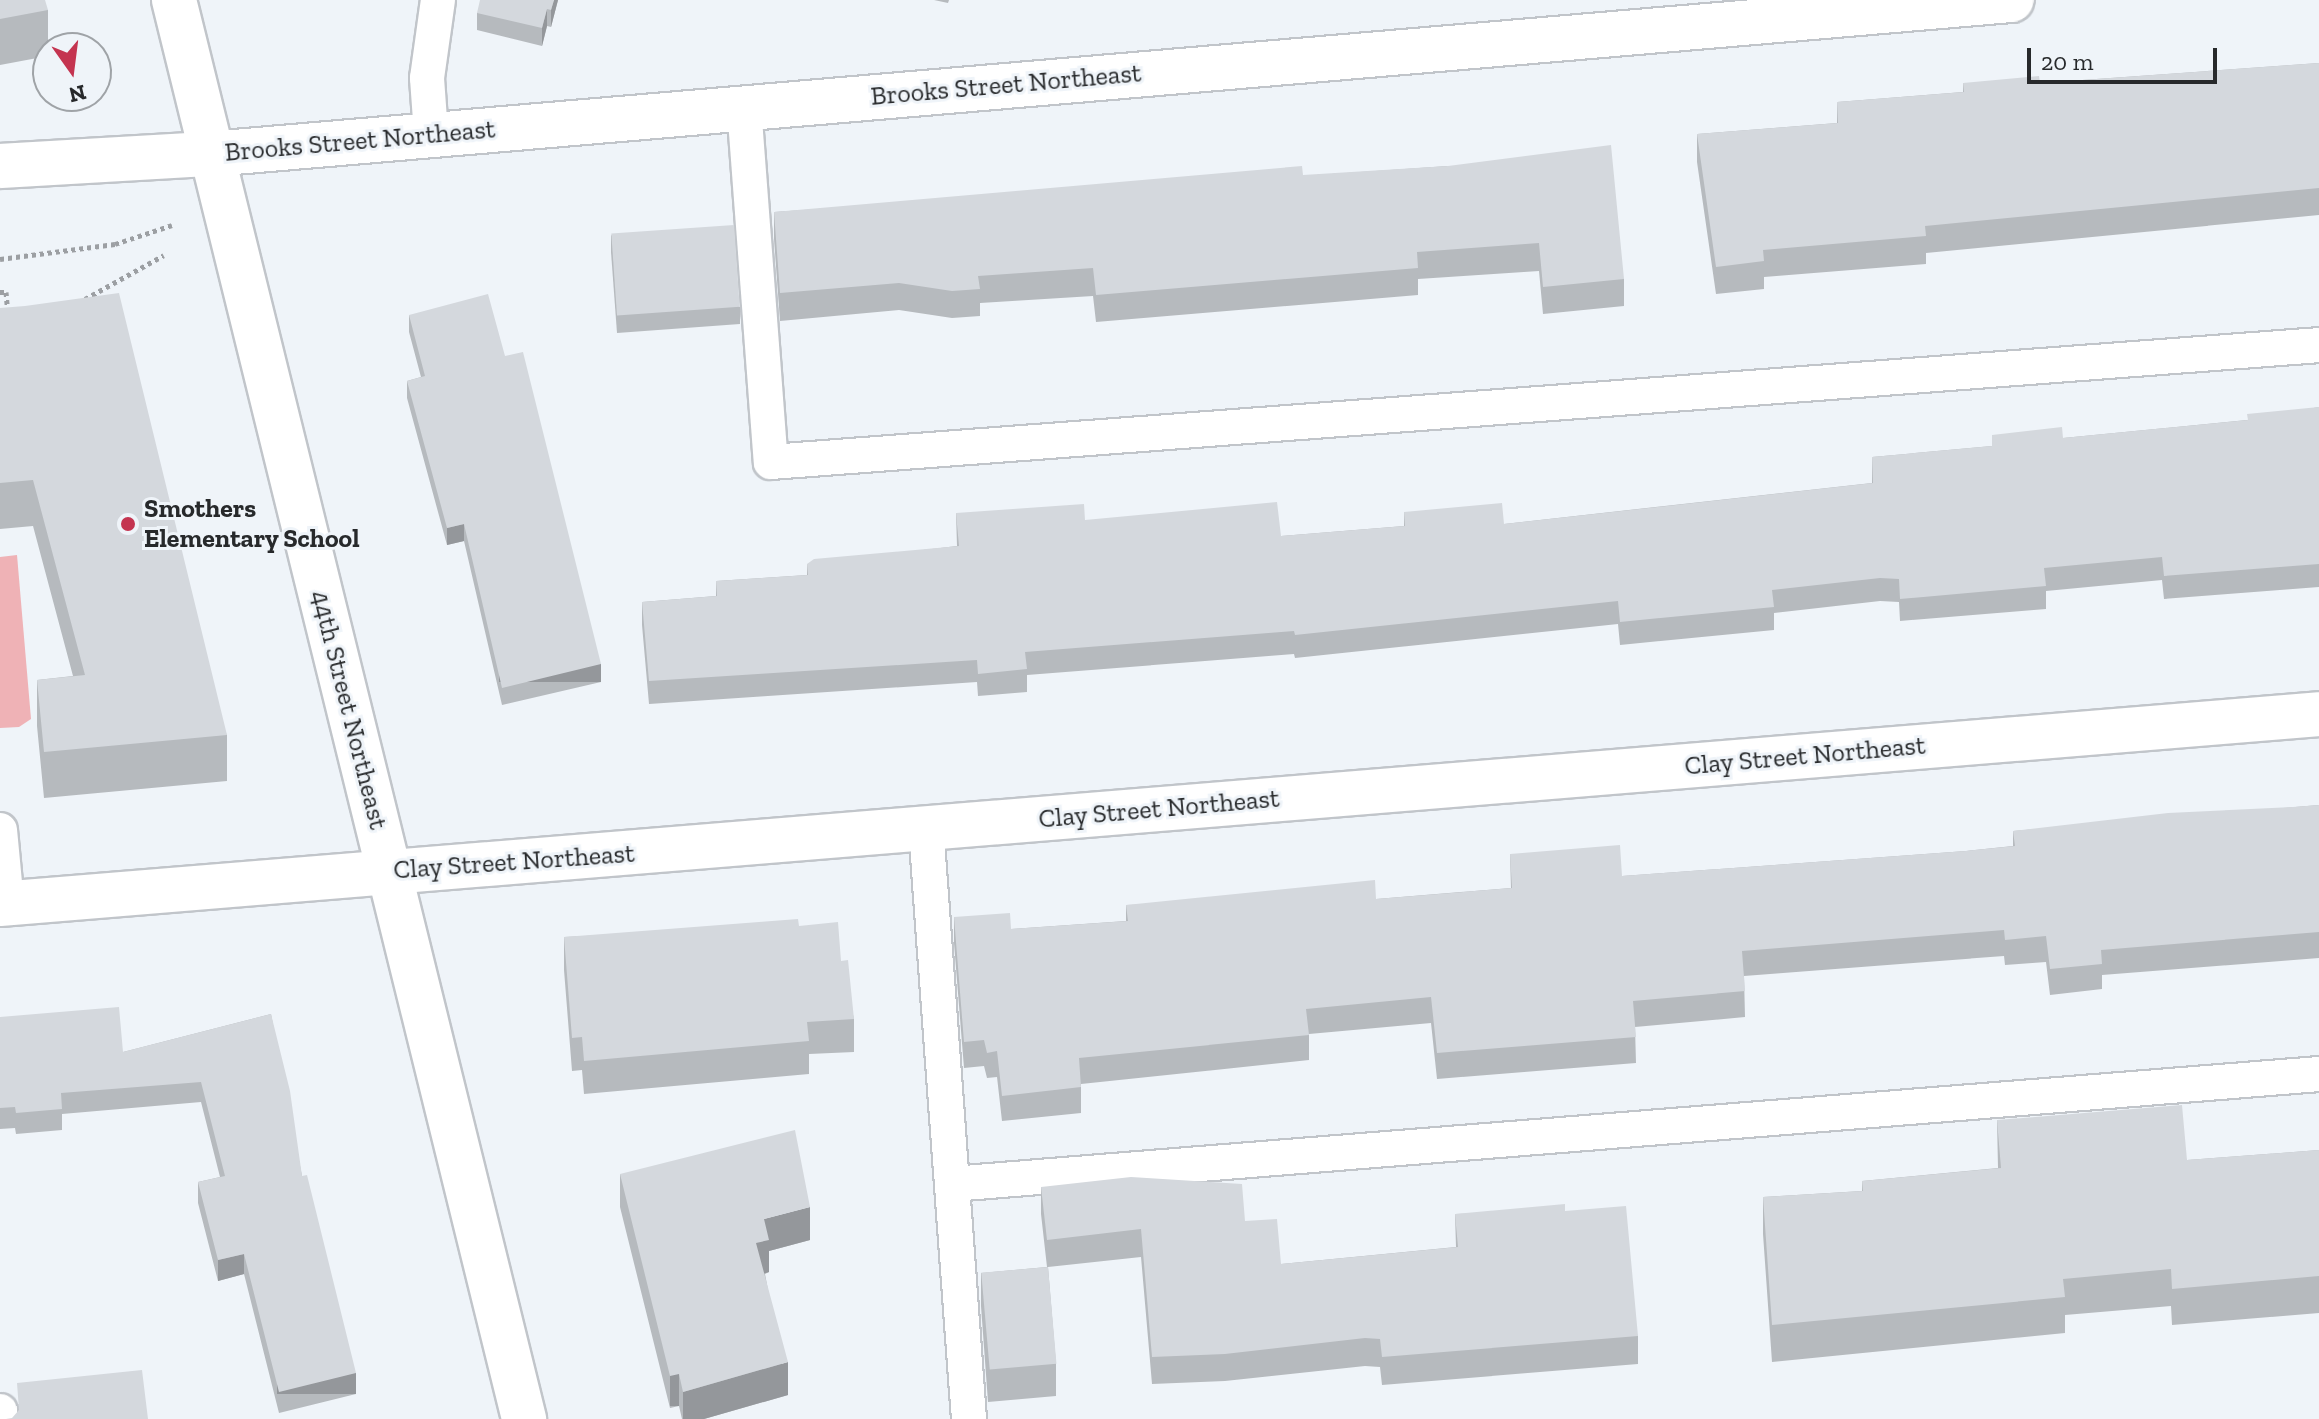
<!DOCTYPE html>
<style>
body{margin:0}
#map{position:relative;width:2319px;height:1419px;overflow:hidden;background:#eff4f9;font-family:"Zilla Slab",serif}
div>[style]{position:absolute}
.green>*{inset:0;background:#efb2b6}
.path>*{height:5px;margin-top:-2.5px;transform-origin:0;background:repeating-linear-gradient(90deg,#9c9fa3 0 4px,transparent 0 8px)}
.roads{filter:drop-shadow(2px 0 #c1c5ca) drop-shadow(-2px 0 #c1c5ca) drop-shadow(0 2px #c1c5ca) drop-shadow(0 -2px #c1c5ca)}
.lane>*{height:34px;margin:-17px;padding:0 17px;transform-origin:17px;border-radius:17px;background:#fff}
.street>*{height:44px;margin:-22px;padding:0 22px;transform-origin:22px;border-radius:22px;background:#fff}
.wall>*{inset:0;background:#b6babe}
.shaded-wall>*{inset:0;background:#94979b;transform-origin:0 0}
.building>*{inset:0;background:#d4d8dd;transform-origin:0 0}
.dots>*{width:22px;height:22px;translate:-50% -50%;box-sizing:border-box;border:4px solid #eff4f9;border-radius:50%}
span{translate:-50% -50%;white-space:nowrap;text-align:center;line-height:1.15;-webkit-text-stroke:6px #eff4f9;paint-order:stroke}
.street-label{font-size:26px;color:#27292b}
.poi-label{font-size:26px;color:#27292b;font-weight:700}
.left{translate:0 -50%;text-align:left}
.north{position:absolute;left:32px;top:32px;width:80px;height:80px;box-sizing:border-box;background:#eff4f9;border:2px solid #9fa3a7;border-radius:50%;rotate:166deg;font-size:22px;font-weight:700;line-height:32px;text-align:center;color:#27292b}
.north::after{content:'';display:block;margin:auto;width:28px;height:36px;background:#c43450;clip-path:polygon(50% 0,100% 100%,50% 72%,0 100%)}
.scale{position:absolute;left:2027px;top:48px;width:190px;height:36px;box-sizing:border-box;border:4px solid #27292b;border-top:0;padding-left:10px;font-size:24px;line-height:28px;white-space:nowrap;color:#27292b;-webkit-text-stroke:6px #eff4f9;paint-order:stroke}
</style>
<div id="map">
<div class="green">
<i style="clip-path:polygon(17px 555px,31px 719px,19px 727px,0 728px,0 557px)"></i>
</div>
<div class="path">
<i style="left:0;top:259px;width:116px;rotate:-7.4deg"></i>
<i style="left:115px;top:244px;width:60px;rotate:-18.4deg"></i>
<i style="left:0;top:292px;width:6px"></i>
<i style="left:6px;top:292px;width:21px;rotate:85deg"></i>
<i style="left:85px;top:299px;width:90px;rotate:-29.1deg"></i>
</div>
<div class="roads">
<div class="lane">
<i style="left:744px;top:106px;width:357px;rotate:85.7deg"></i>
<i style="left:771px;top:462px;width:1552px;rotate:-4.32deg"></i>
<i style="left:431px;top:134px;width:56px;rotate:-94.1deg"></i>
<i style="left:427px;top:78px;width:79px;rotate:-82deg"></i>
<i style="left:926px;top:828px;width:593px;rotate:85.84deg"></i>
<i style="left:0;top:830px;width:74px;rotate:84.6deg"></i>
<i style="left:952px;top:1184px;width:1371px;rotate:-4.6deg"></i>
<i style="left:0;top:1411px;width:8px;rotate:83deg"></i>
</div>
<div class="street">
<i style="left:174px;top:0;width:1462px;rotate:76.14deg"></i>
<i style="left:0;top:166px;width:211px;rotate:-3.3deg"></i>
<i style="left:211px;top:154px;width:1807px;rotate:-4.89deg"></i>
<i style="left:0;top:904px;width:2327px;rotate:-4.68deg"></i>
</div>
</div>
<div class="wall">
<i style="clip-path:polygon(0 0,48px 10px,48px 56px,0 65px)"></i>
<i style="clip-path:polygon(558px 0,551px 27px,547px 26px,542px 46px,477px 30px,477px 13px)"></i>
<i style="clip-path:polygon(934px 0,949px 0,948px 3px)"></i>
<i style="clip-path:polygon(2319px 63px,2319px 215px,1926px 253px,1926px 264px,1764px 277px,1764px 289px,1716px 294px,1697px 162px,1697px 134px,1837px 123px,1837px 102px,1963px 92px,1963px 83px,2040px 83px)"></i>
<i style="clip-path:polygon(1448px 166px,1624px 279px,1624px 306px,1543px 314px,1539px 271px,1418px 279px,1418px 295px,1096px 322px,1093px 296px,980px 303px,980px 316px,952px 318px,899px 310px,780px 321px,774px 239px,774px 212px)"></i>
<i style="clip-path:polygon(611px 235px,740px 307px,740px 324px,617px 333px,611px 252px)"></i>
<i style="clip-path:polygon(0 308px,227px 735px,227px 781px,44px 798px,37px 726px,37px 680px,73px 676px,33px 526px,0 529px)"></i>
<i style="clip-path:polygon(409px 315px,505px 356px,601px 682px,502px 705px,464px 541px,447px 545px,407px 398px,407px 381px,421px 377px,409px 332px)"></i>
<i style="clip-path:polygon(2319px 407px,2319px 587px,2164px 599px,2162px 580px,2046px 591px,2046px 609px,1900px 621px,1899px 602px,1880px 601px,1774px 613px,1774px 630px,1620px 645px,1618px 624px,1295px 658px,1294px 654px,1027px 675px,1027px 692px,978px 696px,977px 682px,649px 704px,642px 625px,642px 602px,716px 596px,716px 581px,807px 575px,807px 564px,957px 546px,956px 513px,1085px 520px,1281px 536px,1404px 526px,1404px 512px,1504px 524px,1872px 483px,1872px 457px,1992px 446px,1992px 435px,2063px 438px,2247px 420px)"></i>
<i style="clip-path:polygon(2319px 805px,2319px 958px,2102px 975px,2102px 989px,2050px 995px,2046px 962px,2005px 965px,2004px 956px,1744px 976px,1745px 1017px,1635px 1027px,1636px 1063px,1437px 1079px,1431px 1023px,1309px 1034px,1309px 1060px,1081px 1084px,1081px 1113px,1002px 1121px,997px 1077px,987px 1078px,984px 1066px,964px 1068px,954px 943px,954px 917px,1011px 929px,1126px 921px,1126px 905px,1376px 899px,1511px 888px,1510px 854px,1622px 876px,1966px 851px,2013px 846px,2013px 831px)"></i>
<i style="clip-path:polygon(799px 926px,841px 961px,854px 1019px,854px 1052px,809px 1054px,809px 1074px,584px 1094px,582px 1070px,572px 1071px,564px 970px,564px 937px)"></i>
<i style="clip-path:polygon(271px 1014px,302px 1176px,356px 1394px,279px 1413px,244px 1274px,218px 1281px,198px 1203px,198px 1182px,220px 1177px,201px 1102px,62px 1114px,62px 1130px,16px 1134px,15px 1128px,0 1129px,0 1017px,123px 1052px)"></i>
<i style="clip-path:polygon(1997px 1120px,2187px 1160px,2319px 1150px,2319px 1313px,2172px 1325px,2171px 1306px,2065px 1315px,2065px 1333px,1772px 1362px,1763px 1234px,1763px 1197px,1862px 1191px,1862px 1181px,1998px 1168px)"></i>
<i style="clip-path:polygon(620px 1174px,810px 1240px,769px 1251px,769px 1272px,765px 1274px,788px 1395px,704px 1419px,682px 1419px,679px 1406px,670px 1408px,620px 1207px)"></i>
<i style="clip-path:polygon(1041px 1187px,1245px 1221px,1281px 1264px,1456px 1247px,1455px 1214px,1565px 1211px,1638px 1336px,1638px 1364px,1382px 1385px,1380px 1367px,1365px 1366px,1225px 1381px,1152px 1384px,1141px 1257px,1048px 1267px,1056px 1364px,1056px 1396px,988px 1402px,981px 1306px,981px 1273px,1047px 1267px,1041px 1214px)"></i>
</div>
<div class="shaded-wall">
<i style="clip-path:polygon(554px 0,558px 0,551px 27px,551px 10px)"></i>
<i style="clip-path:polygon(547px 9px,547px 26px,542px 46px,542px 28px)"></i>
<i style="clip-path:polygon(464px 524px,464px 541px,447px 545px,447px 528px)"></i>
<i style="left:601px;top:664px;width:18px;height:102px;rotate:90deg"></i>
<i style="clip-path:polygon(810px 1207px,810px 1240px,769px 1251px,769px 1272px,756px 1276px,756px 1243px,764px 1219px)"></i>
<i style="clip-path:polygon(244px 1254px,244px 1274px,218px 1281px,218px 1260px)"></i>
<i style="clip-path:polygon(788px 1362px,788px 1395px,704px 1419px,683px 1419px,683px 1392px)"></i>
<i style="left:356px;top:1373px;width:21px;height:79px;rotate:90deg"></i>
<i style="left:679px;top:1374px;width:32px;height:9px;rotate:90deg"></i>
</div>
<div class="building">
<i style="clip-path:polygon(0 0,45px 0,48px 10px,0 19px)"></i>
<i style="clip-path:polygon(480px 0,554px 0,551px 10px,547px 9px,542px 28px,477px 13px)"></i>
<i style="clip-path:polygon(2319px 63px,2319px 188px,1925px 226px,1926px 236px,1763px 250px,1764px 261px,1716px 267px,1697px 134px,1838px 123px,1837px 102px,1964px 92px,1963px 83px,2039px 76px,2040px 83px)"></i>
<i style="clip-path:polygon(1611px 145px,1624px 279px,1543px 287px,1539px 243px,1417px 252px,1418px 268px,1096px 295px,1093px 268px,978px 276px,980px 289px,952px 291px,899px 283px,780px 293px,774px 212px,1302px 166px,1303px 175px,1448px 166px)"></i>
<i style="left:734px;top:225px;width:82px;height:123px;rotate:86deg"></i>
<i style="clip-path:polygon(119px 293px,227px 735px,44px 752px,37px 680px,85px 675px,33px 480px,0 483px,0 308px,25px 306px)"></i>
<i style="clip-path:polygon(488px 294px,505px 356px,523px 352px,601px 664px,502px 688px,464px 524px,447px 528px,407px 381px,425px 376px,409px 315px)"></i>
<i style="clip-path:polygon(2319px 407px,2319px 564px,2164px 576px,2162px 557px,2044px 568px,2046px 586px,1900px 599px,1899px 579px,1880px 578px,1772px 590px,1774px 607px,1620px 622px,1618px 601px,1295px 635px,1294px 631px,1025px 652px,1027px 669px,978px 674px,977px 660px,649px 681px,642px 602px,717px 596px,716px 581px,808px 575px,807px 564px,814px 559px,959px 546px,956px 513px,1084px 504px,1085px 520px,1277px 502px,1281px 536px,1405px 526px,1404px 512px,1502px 503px,1504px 524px,1873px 483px,1872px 457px,1992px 446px,1992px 435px,2062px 427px,2063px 438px,2248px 420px,2247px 414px)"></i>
<i style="clip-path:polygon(2319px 805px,2319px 932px,2101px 950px,2102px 964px,2050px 969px,2046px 936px,2005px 940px,2004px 930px,1742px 951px,1745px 991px,1633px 1001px,1636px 1037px,1437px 1053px,1431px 997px,1306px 1009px,1309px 1035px,1079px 1058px,1081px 1087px,1002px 1096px,997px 1051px,987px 1053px,984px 1040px,964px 1042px,954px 917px,1010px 913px,1011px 929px,1128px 921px,1126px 905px,1375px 880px,1376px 899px,1512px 888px,1510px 854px,1620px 845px,1622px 876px,1966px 851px,2015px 846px,2013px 831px,2168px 813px,2293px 807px)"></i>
<i style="clip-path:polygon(798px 919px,799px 926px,838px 922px,841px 961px,848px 960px,854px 1019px,807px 1022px,809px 1041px,584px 1061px,582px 1037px,572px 1038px,564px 937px)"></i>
<i style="clip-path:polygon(119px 1007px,123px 1052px,271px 1014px,290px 1091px,302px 1176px,307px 1175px,356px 1373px,279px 1392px,244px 1254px,218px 1260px,198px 1182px,225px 1176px,201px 1082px,61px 1093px,62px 1109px,16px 1113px,15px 1107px,0 1108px,0 1017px)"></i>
<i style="clip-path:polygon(2182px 1105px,2187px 1160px,2319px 1150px,2319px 1276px,2172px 1289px,2171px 1269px,2063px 1279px,2065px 1297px,1772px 1325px,1763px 1197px,1863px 1191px,1862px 1181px,2001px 1168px,1997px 1120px)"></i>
<i style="clip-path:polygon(795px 1130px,810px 1207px,764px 1219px,769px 1240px,756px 1243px,788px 1362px,683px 1392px,679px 1374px,670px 1376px,620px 1174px)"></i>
<i style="clip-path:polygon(1131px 1177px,1242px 1184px,1245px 1221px,1277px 1219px,1281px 1264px,1458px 1247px,1455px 1214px,1565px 1204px,1565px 1211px,1626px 1206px,1638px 1336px,1382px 1357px,1380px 1339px,1365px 1338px,1225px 1354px,1152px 1357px,1141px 1229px,1047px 1240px,1041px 1187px)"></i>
<i style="left:1048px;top:1267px;width:97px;height:67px;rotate:85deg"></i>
<i style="clip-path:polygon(142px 1370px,148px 1419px,6px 1419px,12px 1418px,19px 1410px,17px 1383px)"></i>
</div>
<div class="dots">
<i style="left:128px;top:524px;background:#c43450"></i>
</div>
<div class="street-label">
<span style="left:1006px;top:85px;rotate:-5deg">Brooks Street Northeast</span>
<span style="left:360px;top:141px;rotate:-5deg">Brooks Street Northeast</span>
<span style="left:349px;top:710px;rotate:76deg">44th Street Northeast</span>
<span style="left:1805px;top:756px;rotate:-5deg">Clay Street Northeast</span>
<span style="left:1159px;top:809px;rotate:-5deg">Clay Street Northeast</span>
<span style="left:514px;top:862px;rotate:-4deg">Clay Street Northeast</span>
</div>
<div class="poi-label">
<span class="left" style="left:144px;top:524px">Smothers<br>Elementary School</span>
</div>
<div class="north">N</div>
<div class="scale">20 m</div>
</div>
